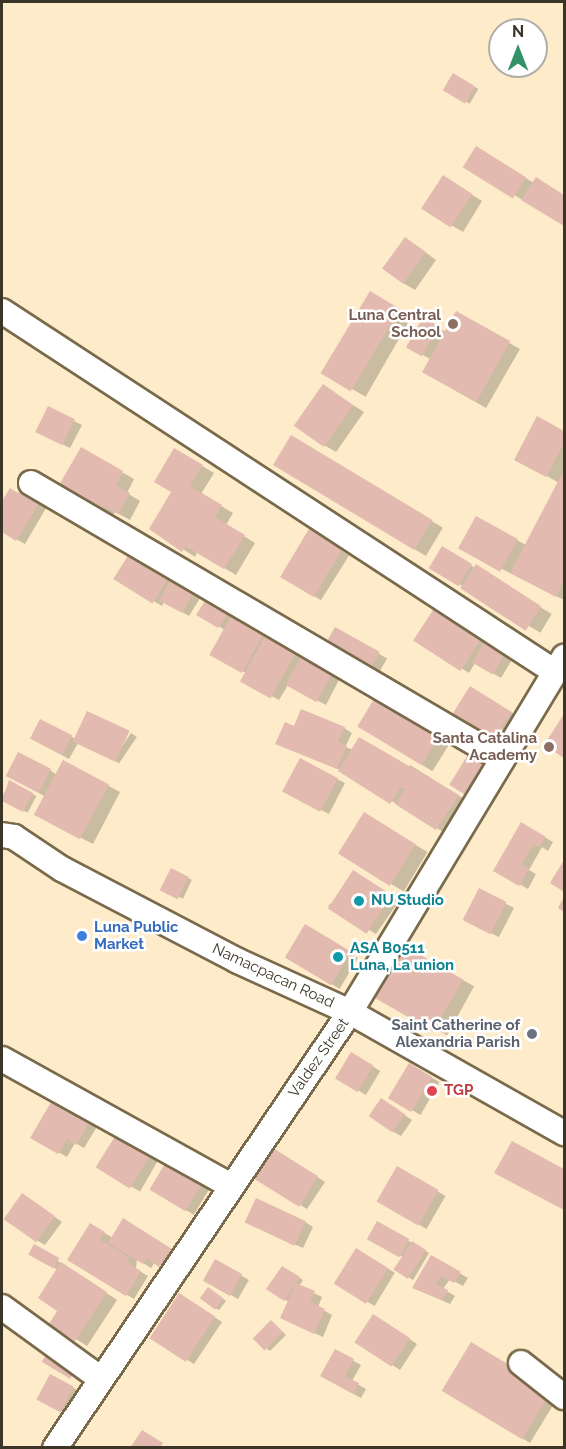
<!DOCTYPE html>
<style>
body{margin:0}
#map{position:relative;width:566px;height:1449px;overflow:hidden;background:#fdebc9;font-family:Raleway,sans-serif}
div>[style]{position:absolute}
.shadow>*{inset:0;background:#0003;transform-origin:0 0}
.building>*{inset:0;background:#e2baaf;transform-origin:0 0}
.roads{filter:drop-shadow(2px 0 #796a4b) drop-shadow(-2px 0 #796a4b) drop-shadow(0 2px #796a4b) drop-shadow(0 -2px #796a4b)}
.minor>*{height:24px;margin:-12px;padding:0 12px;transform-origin:12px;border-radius:12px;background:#fff}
.dots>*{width:16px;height:16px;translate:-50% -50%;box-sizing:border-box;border:3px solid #fff;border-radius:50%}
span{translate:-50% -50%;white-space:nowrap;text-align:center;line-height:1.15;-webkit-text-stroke:5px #fff;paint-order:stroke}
.education-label{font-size:15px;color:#785e54;font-weight:700}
.right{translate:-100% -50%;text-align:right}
.culture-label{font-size:15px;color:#0d838f;font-weight:700}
.left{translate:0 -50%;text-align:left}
.shop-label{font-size:15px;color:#366cbe;font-weight:700}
.street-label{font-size:15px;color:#3b3527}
.worship-label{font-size:15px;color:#5b616d;font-weight:700}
.health-label{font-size:15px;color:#be3a42;font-weight:700}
.frame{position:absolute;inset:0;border:3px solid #3b3527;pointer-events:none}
.north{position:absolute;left:488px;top:18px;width:60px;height:60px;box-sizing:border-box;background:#fff;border:2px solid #b1aea9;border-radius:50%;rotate:0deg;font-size:16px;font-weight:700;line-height:24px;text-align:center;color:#3b3527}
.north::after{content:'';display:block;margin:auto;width:21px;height:27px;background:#359168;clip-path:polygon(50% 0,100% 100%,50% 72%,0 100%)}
</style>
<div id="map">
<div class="shadow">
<i style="left:454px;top:75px;width:28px;height:17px;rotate:30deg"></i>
<i style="clip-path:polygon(476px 148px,534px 183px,536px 179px,564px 196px,564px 225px,466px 166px)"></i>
<i style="clip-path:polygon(455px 184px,482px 201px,463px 232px,451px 225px)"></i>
<i style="clip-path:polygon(417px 246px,436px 260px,415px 290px,403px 283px)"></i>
<i style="left:370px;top:293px;width:48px;height:92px;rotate:30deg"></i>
<i style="clip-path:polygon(457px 313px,520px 349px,486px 408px,423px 372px,430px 359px,407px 346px,423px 319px,446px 332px)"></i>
<i style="clip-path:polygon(323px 386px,364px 412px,336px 452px,324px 445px)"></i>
<i style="clip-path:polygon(537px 418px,564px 433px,564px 600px,472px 554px,476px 518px,526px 545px,559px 483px,540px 472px)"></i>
<i style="clip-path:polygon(74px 421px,82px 425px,70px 448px,45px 436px)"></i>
<i style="left:292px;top:437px;width:176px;height:33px;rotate:31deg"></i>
<i style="clip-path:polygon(81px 449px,134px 479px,127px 493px,140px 501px,130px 520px,115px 512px,110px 521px,57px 492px)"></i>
<i style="clip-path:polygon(175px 450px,214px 473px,201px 494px,233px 513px,226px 525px,255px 543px,236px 575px,197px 552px,195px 557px,151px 528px,173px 492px)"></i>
<i style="clip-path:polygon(10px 490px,49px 503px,25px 544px,2px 531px,5px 518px,2px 516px,2px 504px)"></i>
<i style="left:310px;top:531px;width:46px;height:53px;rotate:32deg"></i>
<i style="clip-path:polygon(134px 548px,202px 595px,189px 616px,164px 602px,162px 606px,116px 579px)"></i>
<i style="left:442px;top:548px;width:128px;height:22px;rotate:31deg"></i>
<i style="clip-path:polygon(210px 594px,343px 672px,326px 705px,288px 685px,279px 700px,242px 680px,246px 673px,212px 654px,225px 630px,198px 614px)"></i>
<i style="clip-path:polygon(435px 609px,513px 658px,501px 678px,475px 663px,469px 673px,416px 640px)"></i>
<i style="left:336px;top:629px;width:59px;height:17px;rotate:30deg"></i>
<i style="left:471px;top:688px;width:56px;height:32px;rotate:31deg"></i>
<i style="left:378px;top:696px;width:86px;height:35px;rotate:32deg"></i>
<i style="clip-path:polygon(564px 716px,564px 756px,546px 744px)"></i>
<i style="clip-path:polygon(41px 721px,76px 739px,78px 743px,69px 759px,39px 743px)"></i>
<i style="clip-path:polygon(295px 728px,344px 728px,352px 733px,345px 747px,408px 768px,410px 765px,466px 800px,445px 833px,340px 770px,285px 747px)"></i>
<i style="left:131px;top:733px;width:7px;height:32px;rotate:34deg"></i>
<i style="clip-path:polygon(300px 760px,345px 783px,329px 814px,292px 795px)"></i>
<i style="clip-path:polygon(64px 762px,120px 792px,93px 844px,48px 821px,46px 797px,15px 780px,50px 770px,57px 775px)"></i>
<i style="left:10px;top:782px;width:30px;height:19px;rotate:28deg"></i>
<i style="left:364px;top:814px;width:74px;height:46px;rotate:31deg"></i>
<i style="clip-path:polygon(522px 824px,553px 842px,548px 851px,542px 847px,529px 870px,536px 874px,528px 889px,495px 870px)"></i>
<i style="left:171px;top:870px;width:23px;height:21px;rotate:25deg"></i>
<i style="clip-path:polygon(361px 877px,399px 901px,376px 934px,328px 906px)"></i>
<i style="clip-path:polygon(480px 890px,514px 908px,499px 937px,472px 924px)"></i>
<i style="left:305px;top:926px;width:62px;height:36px;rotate:31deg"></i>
<i style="left:405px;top:948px;width:79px;height:56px;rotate:29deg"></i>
<i style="left:352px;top:1054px;width:33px;height:28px;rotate:31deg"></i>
<i style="left:410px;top:1065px;width:34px;height:38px;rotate:30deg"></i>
<i style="clip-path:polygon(55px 1099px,98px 1125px,84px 1148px,75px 1143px,67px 1157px,32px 1137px)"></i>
<i style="clip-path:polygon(389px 1105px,412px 1120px,401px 1136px,394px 1132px)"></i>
<i style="left:119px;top:1132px;width:48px;height:41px;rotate:30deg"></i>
<i style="clip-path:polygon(512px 1143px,564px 1171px,564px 1209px,507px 1179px)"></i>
<i style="clip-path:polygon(277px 1151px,325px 1182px,307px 1209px,251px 1175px)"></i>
<i style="left:169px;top:1159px;width:50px;height:35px;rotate:31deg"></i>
<i style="left:397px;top:1168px;width:56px;height:38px;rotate:30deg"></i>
<i style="clip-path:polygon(30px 1199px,62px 1222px,45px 1245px,38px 1241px)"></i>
<i style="clip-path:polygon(305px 1222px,313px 1227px,303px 1248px,254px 1226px)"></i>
<i style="clip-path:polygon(378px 1223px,429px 1253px,413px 1280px,396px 1269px,403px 1257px,369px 1238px)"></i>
<i style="clip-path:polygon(91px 1225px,113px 1238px,165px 1245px,174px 1252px,164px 1267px,155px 1262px,151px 1268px,137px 1259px,136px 1269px,148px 1276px,134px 1299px,69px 1260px)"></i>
<i style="clip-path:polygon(35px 1246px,117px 1300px,87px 1346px,76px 1339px,60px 1310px,58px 1270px,30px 1254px)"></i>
<i style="left:357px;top:1250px;width:44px;height:39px;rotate:31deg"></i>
<i style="clip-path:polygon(431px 1257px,468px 1278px,463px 1286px,450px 1279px,443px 1289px,455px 1296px,450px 1304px,414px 1288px)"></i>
<i style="left:216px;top:1261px;width:38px;height:22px;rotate:30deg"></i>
<i style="clip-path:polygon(282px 1268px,303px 1280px,299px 1286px,322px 1297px,318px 1307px,332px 1315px,323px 1337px,289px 1322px,289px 1302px,268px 1289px)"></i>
<i style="clip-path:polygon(212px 1291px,226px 1301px,219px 1310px,215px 1308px)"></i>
<i style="clip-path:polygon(188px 1300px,222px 1322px,194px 1364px,152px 1338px)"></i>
<i style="clip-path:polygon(381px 1320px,417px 1344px,400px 1370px,356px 1342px)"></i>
<i style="clip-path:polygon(274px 1324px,286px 1335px,270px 1351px,255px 1339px)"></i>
<i style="clip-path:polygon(336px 1351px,361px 1365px,352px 1381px,366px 1389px,361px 1398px,322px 1376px)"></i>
<i style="left:51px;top:1376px;width:34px;height:26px;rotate:28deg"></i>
<i style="clip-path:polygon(443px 1390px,558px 1397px,530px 1443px)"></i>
</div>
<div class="building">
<i style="left:453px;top:73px;width:26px;height:20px;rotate:31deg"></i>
<i style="left:476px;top:146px;width:59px;height:25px;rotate:32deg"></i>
<i style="left:443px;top:175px;width:35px;height:40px;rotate:33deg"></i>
<i style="clip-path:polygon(536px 177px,564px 195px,564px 226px,521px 200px)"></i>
<i style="left:405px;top:237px;width:26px;height:39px;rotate:36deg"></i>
<i style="left:370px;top:291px;width:35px;height:96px;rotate:31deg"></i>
<i style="left:456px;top:311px;width:62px;height:70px;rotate:29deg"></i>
<i style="left:423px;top:317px;width:18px;height:35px;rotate:29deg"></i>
<i style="left:323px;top:384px;width:37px;height:51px;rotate:35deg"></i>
<i style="left:48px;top:406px;width:30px;height:29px;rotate:26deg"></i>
<i style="clip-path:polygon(537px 416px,564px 431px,564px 443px,546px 477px,514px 460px)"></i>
<i style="left:291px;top:435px;width:165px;height:35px;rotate:31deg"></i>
<i style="clip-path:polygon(81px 447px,123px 471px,116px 485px,130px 493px,118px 514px,103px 506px,98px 516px,55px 492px)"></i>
<i style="clip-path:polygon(174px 448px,203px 465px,190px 486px,222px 505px,215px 517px,245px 535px,224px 569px,185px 546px,182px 552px,149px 529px,171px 492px,154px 482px)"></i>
<i style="clip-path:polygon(564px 470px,564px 580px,556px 597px,510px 573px)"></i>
<i style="clip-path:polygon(25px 487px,42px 498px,16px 541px,2px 532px,2px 501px,10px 488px,21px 495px)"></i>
<i style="left:476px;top:516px;width:48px;height:37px;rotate:29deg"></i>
<i style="left:309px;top:529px;width:39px;height:56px;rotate:31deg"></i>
<i style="left:134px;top:546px;width:46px;height:39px;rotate:32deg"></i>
<i style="left:442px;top:546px;width:35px;height:26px;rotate:31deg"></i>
<i style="left:476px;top:564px;width:78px;height:29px;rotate:33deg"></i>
<i style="left:172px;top:577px;width:26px;height:27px;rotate:28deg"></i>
<i style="clip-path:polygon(210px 593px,234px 605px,218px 628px,196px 615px)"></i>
<i style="left:236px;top:607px;width:37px;height:55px;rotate:29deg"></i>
<i style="left:435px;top:607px;width:56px;height:40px;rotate:33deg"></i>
<i style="left:335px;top:627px;width:51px;height:19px;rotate:29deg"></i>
<i style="left:269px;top:629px;width:35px;height:60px;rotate:29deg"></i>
<i style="left:485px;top:640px;width:24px;height:26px;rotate:30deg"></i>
<i style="left:305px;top:650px;width:35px;height:40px;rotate:29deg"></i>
<i style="left:470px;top:686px;width:49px;height:34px;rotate:32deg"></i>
<i style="left:377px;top:694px;width:75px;height:38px;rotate:31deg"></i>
<i style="clip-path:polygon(301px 709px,345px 727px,338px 742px,347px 746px,337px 769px,275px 744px,285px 722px,294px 726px)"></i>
<i style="left:87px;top:711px;width:47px;height:34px;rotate:25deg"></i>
<i style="clip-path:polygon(564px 714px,564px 758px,544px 745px)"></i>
<i style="left:40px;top:719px;width:36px;height:22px;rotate:27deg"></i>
<i style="clip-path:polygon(359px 737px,459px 795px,436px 830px,395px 804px,405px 789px,401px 787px,390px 804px,338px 771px)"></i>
<i style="left:471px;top:750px;width:22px;height:41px;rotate:32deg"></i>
<i style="left:18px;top:752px;width:37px;height:27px;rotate:27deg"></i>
<i style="left:300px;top:758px;width:43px;height:38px;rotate:28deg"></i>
<i style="left:63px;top:760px;width:52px;height:62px;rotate:28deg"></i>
<i style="clip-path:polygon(9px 780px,33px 793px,23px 812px,2px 801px)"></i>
<i style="left:364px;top:812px;width:61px;height:49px;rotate:32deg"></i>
<i style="clip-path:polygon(521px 822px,546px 837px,539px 847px,534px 844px,522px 864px,529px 869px,519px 886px,493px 871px)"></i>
<i style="clip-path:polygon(564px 860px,564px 892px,550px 883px)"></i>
<i style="left:171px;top:868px;width:20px;height:25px;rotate:27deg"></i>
<i style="left:353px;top:870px;width:46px;height:46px;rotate:33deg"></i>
<i style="left:479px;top:888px;width:31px;height:36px;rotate:27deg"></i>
<i style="clip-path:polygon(564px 897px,564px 912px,558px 908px)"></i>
<i style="left:305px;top:924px;width:54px;height:39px;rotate:31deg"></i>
<i style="left:405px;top:946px;width:67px;height:60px;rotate:30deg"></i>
<i style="left:351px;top:1052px;width:26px;height:31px;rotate:31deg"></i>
<i style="left:409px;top:1063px;width:27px;height:41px;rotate:31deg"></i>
<i style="clip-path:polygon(54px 1097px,91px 1119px,76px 1145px,67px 1139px,58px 1154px,30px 1138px)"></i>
<i style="left:381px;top:1098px;width:29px;height:22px;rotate:34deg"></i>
<i style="left:119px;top:1130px;width:40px;height:44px;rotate:32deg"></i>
<i style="clip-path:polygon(512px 1141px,564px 1169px,564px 1210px,494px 1173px)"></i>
<i style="left:268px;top:1145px;width:59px;height:36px;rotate:32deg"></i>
<i style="left:169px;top:1157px;width:42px;height:38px;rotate:31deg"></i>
<i style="left:397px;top:1166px;width:48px;height:41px;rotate:30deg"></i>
<i style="left:22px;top:1193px;width:40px;height:32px;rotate:35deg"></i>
<i style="left:256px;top:1198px;width:55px;height:27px;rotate:25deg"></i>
<i style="clip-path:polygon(123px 1218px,172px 1249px,159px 1267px,147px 1258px,143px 1264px,108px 1243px)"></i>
<i style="left:377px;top:1221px;width:37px;height:21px;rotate:29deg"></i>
<i style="clip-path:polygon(90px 1223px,105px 1232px,100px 1240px,129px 1257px,128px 1263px,141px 1271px,126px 1296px,67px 1260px)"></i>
<i style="left:412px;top:1241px;width:17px;height:34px;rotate:33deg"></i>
<i style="left:34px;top:1244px;width:29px;height:12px;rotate:29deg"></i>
<i style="left:356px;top:1248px;width:38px;height:42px;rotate:32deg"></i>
<i style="clip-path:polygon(431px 1255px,461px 1272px,454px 1283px,441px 1276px,436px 1284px,448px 1290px,442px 1300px,412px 1288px)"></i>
<i style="left:215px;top:1259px;width:31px;height:25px;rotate:29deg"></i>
<i style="clip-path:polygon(61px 1262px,107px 1292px,75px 1341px,49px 1324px,57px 1311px,38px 1298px)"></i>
<i style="clip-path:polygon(282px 1266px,300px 1277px,296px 1283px,315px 1291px,310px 1302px,325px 1309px,314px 1334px,280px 1318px,296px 1283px,284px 1301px,266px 1289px)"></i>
<i style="left:208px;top:1287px;width:19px;height:14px;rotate:36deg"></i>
<i style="left:179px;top:1293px;width:43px;height:54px;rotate:33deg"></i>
<i style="left:373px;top:1314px;width:44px;height:34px;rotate:33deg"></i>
<i style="left:271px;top:1320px;width:17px;height:26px;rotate:45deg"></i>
<i style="left:471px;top:1342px;width:94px;height:57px;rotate:31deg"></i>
<i style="left:50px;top:1348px;width:33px;height:16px;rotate:31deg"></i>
<i style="clip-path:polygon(335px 1349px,354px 1359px,345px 1376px,359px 1383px,353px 1394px,320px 1376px)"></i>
<i style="left:50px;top:1374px;width:27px;height:29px;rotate:28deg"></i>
<i style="clip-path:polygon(142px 1430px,163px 1443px,160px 1448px,130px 1448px)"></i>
</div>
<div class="roads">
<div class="minor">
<i style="left:2px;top:311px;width:660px;rotate:33.14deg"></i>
<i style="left:31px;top:483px;width:546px;rotate:30.37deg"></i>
<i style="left:2px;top:835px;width:12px;rotate:9deg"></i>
<i style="left:14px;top:837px;width:58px;rotate:33.7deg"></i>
<i style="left:62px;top:869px;width:199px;rotate:27.6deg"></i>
<i style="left:238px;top:961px;width:123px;rotate:24.5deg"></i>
<i style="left:350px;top:1012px;width:246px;rotate:29.5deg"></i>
<i style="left:2px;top:1059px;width:262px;rotate:29deg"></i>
<i style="left:2px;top:1307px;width:122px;rotate:36deg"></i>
<i style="left:521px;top:1363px;width:55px;rotate:38.3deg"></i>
<i style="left:55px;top:1448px;width:526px;rotate:-55.92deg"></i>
<i style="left:350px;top:1012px;width:415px;rotate:-58.9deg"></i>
</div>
</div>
<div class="dots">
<i style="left:453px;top:324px;background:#8d6e63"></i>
<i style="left:549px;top:747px;background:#8d6e63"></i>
<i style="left:359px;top:901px;background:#0f9aa8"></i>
<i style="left:82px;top:936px;background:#3f7fe0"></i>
<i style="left:338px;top:957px;background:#0f9aa8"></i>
<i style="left:532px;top:1034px;background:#6b7280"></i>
<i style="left:432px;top:1091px;background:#e0444e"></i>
</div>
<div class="education-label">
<span class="right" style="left:441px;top:324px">Luna Central<br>School</span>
<span class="right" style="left:537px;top:747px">Santa Catalina<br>Academy</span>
</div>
<div class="culture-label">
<span class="left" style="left:371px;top:901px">NU Studio</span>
<span class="left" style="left:350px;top:957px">ASA B0511<br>Luna, La union</span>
</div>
<div class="shop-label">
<span class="left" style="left:94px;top:936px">Luna Public<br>Market</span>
</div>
<div class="street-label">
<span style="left:273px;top:976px;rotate:25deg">Namacpacan Road</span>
<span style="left:319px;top:1058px;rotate:-55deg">Valdez Street</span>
</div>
<div class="worship-label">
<span class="right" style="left:520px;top:1034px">Saint Catherine of<br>Alexandria Parish</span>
</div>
<div class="health-label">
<span class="left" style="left:444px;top:1091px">TGP</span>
</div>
<div class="frame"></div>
<div class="north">N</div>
</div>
